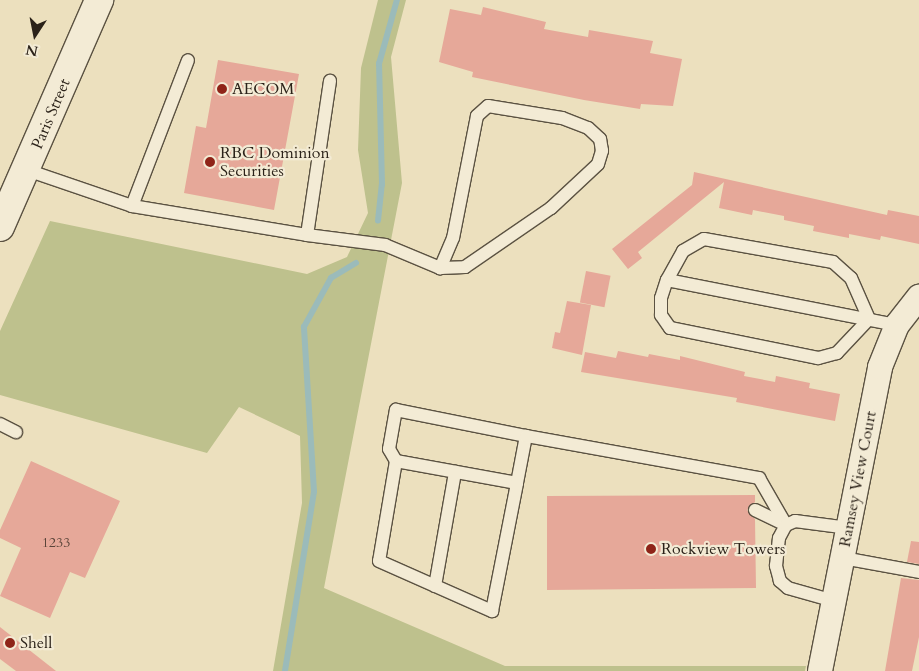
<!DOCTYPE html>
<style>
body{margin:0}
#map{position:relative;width:919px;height:671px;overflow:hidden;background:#ece0be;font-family:Cardo,serif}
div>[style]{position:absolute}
.green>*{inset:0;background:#bec18d}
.stream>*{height:5.5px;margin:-2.75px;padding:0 2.75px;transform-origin:2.75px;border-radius:2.75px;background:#9bbbba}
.building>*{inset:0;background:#e6a899;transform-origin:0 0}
.roads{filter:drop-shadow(1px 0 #5b5242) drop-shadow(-1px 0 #5b5242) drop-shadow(0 1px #5b5242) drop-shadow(0 -1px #5b5242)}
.lane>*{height:12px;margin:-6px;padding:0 6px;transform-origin:6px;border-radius:6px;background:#f3ebd5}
.street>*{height:24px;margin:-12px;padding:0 12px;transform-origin:12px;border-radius:12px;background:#f3ebd5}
.secondary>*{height:28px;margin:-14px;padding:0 14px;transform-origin:14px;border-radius:14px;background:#f3ebd5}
.dots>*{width:14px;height:14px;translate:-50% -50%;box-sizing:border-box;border:2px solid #f3ebd5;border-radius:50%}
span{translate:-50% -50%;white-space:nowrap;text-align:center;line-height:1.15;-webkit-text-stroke:4.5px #f3ebd5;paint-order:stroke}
.number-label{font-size:14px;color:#5a4439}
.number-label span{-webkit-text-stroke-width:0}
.poi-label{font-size:16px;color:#2b2219}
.left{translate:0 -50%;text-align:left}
.street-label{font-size:16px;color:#2b2219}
.north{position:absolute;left:10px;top:10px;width:50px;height:50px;-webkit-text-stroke:4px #f3ebd5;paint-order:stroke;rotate:191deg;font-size:14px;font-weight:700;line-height:20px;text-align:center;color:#2b2219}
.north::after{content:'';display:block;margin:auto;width:18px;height:22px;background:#2b2219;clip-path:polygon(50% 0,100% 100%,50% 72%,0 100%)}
</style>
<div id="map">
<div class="green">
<i style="clip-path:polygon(378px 0,406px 0,391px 57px,402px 183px,324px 588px,505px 666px,806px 666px,805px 671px,273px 671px,302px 503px,300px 436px,239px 407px,207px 453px,0 395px,0 331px,50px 221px,307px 274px,347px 257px,368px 213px,358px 150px,361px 68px)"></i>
</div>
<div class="stream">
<i style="left:378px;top:221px;width:36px;rotate:-84deg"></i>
<i style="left:382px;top:185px;width:121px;rotate:-91.4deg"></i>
<i style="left:379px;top:64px;width:66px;rotate:-74.3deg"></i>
<i style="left:285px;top:671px;width:181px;rotate:-80.8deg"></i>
<i style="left:314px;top:492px;width:165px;rotate:-93.5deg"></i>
<i style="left:304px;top:327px;width:56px;rotate:-61.1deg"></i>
<i style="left:331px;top:278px;width:29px;rotate:-31deg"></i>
</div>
<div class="building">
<i style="clip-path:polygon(483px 7px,546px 22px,544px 29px,588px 37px,589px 30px,653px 41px,650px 53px,682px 59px,673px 106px,641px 104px,640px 109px,584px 100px,472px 77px,473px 72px,439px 62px,450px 9px,481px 15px)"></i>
<i style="clip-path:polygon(218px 60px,299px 74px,274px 210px,184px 193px,196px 126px,206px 128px)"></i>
<i style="clip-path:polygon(694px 172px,887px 215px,888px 210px,919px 216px,919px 244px,881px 236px,880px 240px,849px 234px,849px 238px,813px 231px,814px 226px,784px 220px,784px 216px,753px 210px,752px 215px,719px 208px,724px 182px,638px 252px,642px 258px,628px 269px,612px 249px,692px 185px)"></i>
<i style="left:586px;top:271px;width:25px;height:32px;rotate:11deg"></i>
<i style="clip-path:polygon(567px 301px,591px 305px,582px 355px,552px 348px,555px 332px,560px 333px)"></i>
<i style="clip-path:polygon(618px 351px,648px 357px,649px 354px,680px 360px,680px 356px,745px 372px,744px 376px,775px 382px,776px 376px,810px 383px,809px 388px,840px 394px,835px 421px,736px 402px,737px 398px,581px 372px,585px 352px,616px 358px)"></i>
<i style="clip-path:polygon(31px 461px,120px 501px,85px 578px,70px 572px,50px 618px,0 596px,21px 548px,0 538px,0 530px)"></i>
<i style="clip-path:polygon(755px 495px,755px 502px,747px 510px,755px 519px,756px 588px,547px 590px,547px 496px)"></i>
<i style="clip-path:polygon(911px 541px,919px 542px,919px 564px,907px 562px)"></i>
<i style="clip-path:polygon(901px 578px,919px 580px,919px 637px,912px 671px,885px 671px)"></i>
<i style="clip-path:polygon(0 627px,56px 671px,16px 671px,0 659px)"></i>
</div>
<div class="roads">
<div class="lane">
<i style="left:27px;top:170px;width:111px;rotate:18.9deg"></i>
<i style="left:132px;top:206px;width:156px;rotate:-69deg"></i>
<i style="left:132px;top:206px;width:177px;rotate:9.4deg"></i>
<i style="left:307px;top:235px;width:156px;rotate:-81.5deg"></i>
<i style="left:307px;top:235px;width:79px;rotate:7.3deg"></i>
<i style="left:385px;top:245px;width:60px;rotate:22.7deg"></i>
<i style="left:440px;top:268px;width:25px;rotate:-2deg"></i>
<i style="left:465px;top:267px;width:104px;rotate:-34.5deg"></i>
<i style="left:551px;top:208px;width:64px;rotate:-43.1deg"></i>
<i style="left:598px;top:164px;width:14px;rotate:-73deg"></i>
<i style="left:602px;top:151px;width:12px;rotate:-99deg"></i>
<i style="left:600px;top:139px;width:16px;rotate:-137deg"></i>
<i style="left:588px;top:128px;width:28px;rotate:-159deg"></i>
<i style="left:562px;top:118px;width:75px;rotate:-170.8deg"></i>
<i style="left:488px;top:106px;width:15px;rotate:138deg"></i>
<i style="left:477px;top:116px;width:124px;rotate:101.1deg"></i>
<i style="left:453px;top:238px;width:33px;rotate:113deg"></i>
<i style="left:704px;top:239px;width:131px;rotate:10.1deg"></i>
<i style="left:833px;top:262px;width:24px;rotate:42deg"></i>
<i style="left:851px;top:278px;width:45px;rotate:66.3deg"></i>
<i style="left:869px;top:319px;width:47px;rotate:133.3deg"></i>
<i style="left:837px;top:353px;width:20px;rotate:165deg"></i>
<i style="left:818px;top:358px;width:151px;rotate:-168.5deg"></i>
<i style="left:670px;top:328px;width:16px;rotate:-125deg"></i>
<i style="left:661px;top:315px;width:17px;rotate:-90deg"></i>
<i style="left:661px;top:298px;width:19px;rotate:-72deg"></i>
<i style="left:667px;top:280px;width:33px;rotate:-61deg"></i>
<i style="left:683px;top:251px;width:24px;rotate:-30deg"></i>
<i style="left:667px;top:280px;width:234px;rotate:11.1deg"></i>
<i style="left:0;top:424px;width:18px;rotate:27deg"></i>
<i style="left:396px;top:461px;width:14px;rotate:-120deg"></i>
<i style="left:389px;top:449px;width:40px;rotate:-80deg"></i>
<i style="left:396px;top:410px;width:133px;rotate:11.3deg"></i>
<i style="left:517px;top:483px;width:123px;rotate:-169.7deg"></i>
<i style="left:396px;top:461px;width:101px;rotate:99.6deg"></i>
<i style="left:379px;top:561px;width:124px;rotate:23.9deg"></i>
<i style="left:492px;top:611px;width:130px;rotate:-78.9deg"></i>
<i style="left:517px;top:483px;width:48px;rotate:-79.2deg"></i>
<i style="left:526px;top:436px;width:237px;rotate:10.2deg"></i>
<i style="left:759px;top:478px;width:54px;rotate:60.1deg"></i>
<i style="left:755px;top:510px;width:34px;rotate:26deg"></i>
<i style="left:843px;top:558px;width:77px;rotate:10.4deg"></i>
<i style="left:435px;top:586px;width:116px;rotate:-80deg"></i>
<i style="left:834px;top:601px;width:48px;rotate:-164.2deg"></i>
<i style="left:788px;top:588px;width:11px;rotate:-139deg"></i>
<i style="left:780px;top:581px;width:16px;rotate:-105deg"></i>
<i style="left:776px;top:566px;width:28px;rotate:-84deg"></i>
<i style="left:779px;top:538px;width:15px;rotate:-62deg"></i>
<i style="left:786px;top:525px;width:10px;rotate:-24deg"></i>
<i style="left:795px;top:521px;width:54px;rotate:7.4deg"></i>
</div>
<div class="street">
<i style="left:820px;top:671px;width:310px;rotate:-78.8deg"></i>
<i style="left:880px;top:367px;width:45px;rotate:-68deg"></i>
<i style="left:897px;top:325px;width:36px;rotate:-52deg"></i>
</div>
<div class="secondary">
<i style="left:0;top:227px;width:248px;rotate:-66.4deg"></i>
</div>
</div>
<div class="dots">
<i style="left:222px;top:89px;background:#8f2418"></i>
<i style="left:210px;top:162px;background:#8f2418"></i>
<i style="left:651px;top:549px;background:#8f2418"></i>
<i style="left:10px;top:643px;background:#8f2418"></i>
</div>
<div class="number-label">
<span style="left:56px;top:543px">1233</span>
</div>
<div class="poi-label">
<span class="left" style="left:232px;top:89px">AECOM</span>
<span class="left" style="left:220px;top:162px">RBC Dominion<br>Securities</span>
<span class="left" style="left:661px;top:549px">Rockview Towers</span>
<span class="left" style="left:20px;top:643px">Shell</span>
</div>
<div class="street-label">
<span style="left:51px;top:114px;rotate:-67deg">Paris Street</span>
<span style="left:858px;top:479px;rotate:-79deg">Ramsey View Court</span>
</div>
<div class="north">N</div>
</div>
